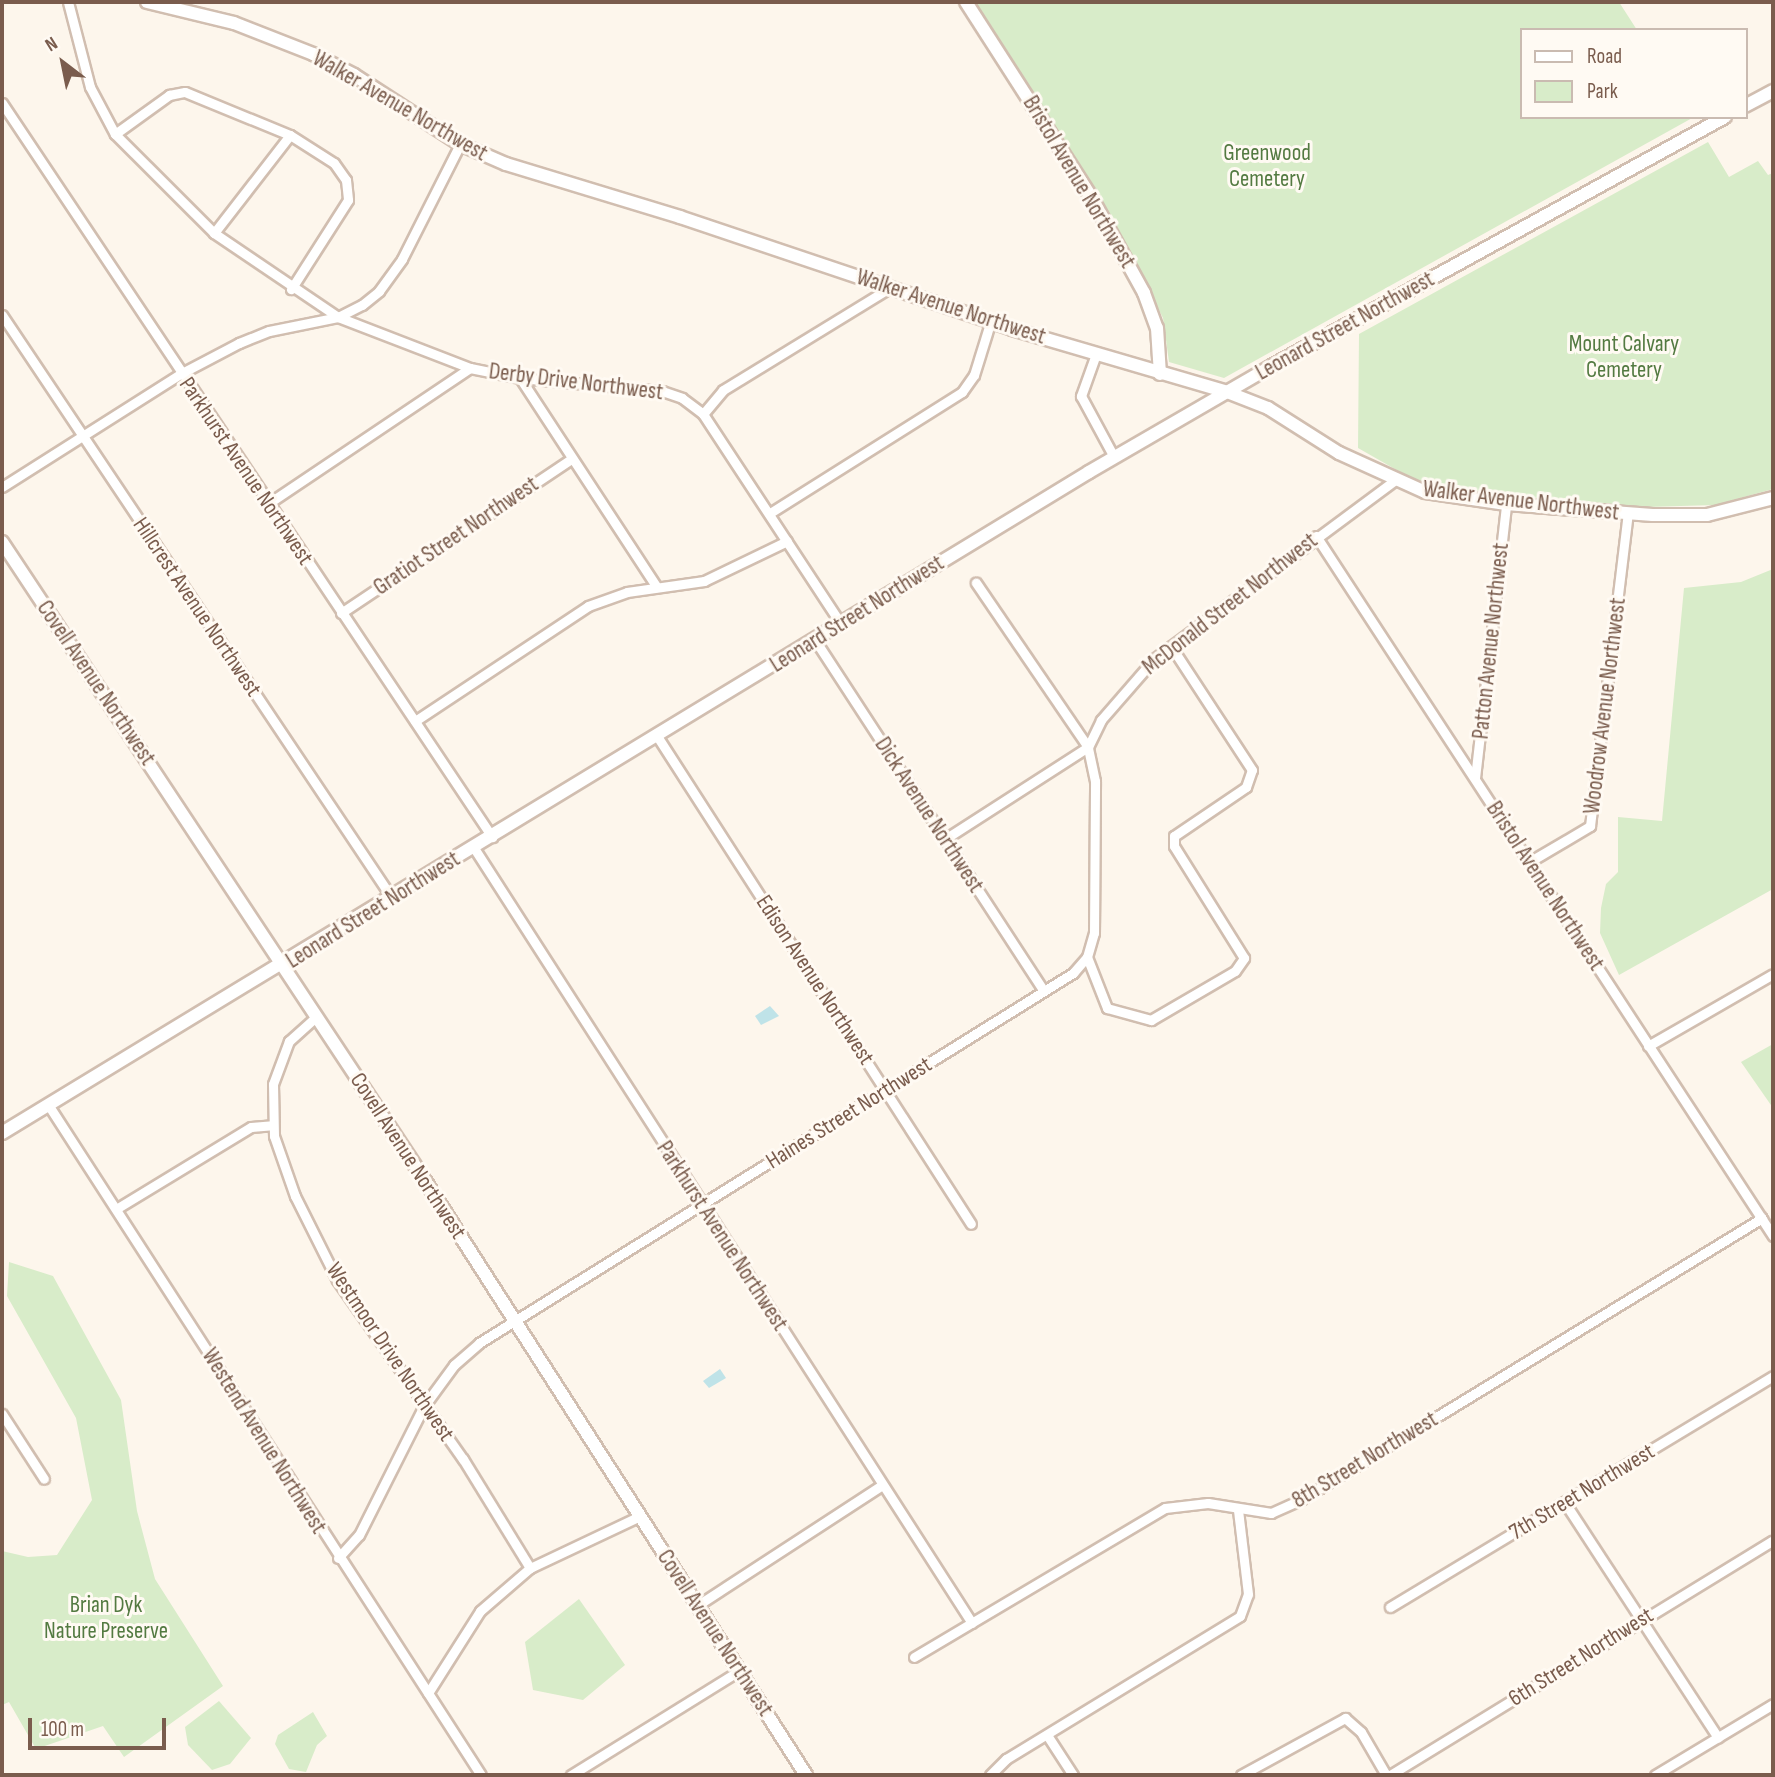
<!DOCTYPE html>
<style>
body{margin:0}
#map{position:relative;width:1775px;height:1777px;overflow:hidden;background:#fdf6ec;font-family:"Sofia Sans Condensed",sans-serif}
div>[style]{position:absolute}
.green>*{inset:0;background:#d8ecc9}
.water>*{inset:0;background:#bfe3e8}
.roads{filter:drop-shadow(2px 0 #d1beb0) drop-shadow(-2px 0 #d1beb0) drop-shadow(0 2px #d1beb0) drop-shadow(0 -2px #d1beb0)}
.street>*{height:9px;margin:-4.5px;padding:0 4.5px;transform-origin:4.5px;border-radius:4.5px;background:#fff}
.secondary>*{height:12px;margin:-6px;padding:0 6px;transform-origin:6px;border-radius:6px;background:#fff}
span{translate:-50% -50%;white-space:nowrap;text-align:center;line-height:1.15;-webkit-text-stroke:6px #fffaf3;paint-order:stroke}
.street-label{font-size:23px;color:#7a5c4d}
.park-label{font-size:23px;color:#537a41}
.frame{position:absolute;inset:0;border:4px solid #7a5c4d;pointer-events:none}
.legend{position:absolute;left:1520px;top:28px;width:228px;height:91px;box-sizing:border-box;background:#fffaf3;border:2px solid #cabbb1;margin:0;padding:9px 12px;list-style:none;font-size:21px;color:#7a5c4d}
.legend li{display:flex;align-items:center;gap:14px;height:35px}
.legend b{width:35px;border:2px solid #cabbb1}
.north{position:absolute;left:28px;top:28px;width:70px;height:70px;-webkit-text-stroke:5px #fffaf3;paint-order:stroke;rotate:328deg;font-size:19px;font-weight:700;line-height:28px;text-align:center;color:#7a5c4d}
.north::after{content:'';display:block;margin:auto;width:24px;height:32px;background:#7a5c4d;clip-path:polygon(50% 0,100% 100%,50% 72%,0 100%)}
.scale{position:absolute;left:28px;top:1718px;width:138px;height:32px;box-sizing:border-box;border:4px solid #7a5c4d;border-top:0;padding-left:9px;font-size:21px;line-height:24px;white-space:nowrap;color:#7a5c4d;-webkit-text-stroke:5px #fffaf3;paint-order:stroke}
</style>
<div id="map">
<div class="green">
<i style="clip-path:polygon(967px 2px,1619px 2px,1637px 30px,1521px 30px,1521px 117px,1694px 117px,1224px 378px,1169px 362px,1163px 318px,1137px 267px)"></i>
<i style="clip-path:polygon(1708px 142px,1729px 177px,1758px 161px,1768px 175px,1773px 173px,1773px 489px,1715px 505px,1646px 507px,1458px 492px,1416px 481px,1358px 448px,1359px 334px)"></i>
<i style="clip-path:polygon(1773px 569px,1773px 889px,1619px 975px,1600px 933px,1601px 908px,1606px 884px,1618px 872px,1618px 817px,1662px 821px,1684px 588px,1741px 582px)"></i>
<i style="clip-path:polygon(1773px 1044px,1773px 1108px,1741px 1062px)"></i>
<i style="clip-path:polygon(9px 1262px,53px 1276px,121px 1400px,137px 1511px,155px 1579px,223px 1686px,124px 1757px,103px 1726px,36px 1749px,9px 1702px,2px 1705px,2px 1551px,28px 1557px,57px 1555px,92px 1500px,76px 1418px,7px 1296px)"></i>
<i style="clip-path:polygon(579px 1599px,625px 1665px,583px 1700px,533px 1690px,525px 1642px)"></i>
<i style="clip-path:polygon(219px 1701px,251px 1738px,230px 1764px,212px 1770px,188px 1745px,185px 1727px)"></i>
<i style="clip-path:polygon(313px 1712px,327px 1736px,317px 1745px,306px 1772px,289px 1769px,275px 1744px,278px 1735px)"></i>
</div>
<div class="water">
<i style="clip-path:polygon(770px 1006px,779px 1016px,761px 1025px,755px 1016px)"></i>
<i style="clip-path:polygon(720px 1369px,726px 1378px,709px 1388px,703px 1381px)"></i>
</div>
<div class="roads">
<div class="street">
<i style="left:68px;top:2px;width:88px;rotate:75.5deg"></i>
<i style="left:90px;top:87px;width:53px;rotate:62deg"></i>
<i style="left:115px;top:134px;width:140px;rotate:45deg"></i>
<i style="left:214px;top:233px;width:150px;rotate:34.1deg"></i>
<i style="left:338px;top:317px;width:142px;rotate:21.1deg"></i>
<i style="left:470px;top:368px;width:51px;rotate:11.3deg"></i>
<i style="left:520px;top:378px;width:143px;rotate:5.2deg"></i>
<i style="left:662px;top:391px;width:21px;rotate:19deg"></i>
<i style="left:682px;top:398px;width:26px;rotate:37deg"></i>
<i style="left:703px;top:414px;width:251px;rotate:56.7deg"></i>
<i style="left:2px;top:103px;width:883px;rotate:56.27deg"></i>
<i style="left:115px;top:134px;width:67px;rotate:-35.8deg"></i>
<i style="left:169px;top:95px;width:16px;rotate:-11deg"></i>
<i style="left:185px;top:92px;width:113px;rotate:22.3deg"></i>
<i style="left:290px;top:135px;width:52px;rotate:32.5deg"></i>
<i style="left:334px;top:163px;width:21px;rotate:55deg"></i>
<i style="left:346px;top:180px;width:20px;rotate:84deg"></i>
<i style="left:348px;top:200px;width:106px;rotate:122.6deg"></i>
<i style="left:214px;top:233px;width:124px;rotate:-52.2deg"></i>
<i style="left:2px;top:315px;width:701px;rotate:56.22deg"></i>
<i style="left:1096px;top:354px;width:45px;rotate:109.7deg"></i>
<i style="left:1081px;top:396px;width:69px;rotate:61.6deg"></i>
<i style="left:520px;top:378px;width:250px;rotate:56.8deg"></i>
<i style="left:703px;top:414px;width:31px;rotate:-50deg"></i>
<i style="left:723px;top:390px;width:197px;rotate:-31.5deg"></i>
<i style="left:2px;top:487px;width:211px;rotate:-32.4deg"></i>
<i style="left:180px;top:374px;width:67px;rotate:-27.7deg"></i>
<i style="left:239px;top:343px;width:32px;rotate:-22deg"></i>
<i style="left:269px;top:331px;width:70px;rotate:-11.5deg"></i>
<i style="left:338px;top:317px;width:27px;rotate:-27deg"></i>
<i style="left:362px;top:305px;width:22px;rotate:-39deg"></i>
<i style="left:379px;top:291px;width:39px;rotate:-54deg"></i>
<i style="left:402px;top:259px;width:129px;rotate:-63.2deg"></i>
<i style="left:269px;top:503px;width:242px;rotate:-33.9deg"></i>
<i style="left:770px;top:513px;width:227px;rotate:-32.2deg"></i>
<i style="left:962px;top:392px;width:21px;rotate:-55deg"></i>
<i style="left:974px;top:375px;width:58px;rotate:-72.8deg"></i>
<i style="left:1316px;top:536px;width:836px;rotate:56.86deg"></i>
<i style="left:341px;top:613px;width:277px;rotate:-33.8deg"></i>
<i style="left:815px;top:640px;width:419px;rotate:56.9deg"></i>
<i style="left:415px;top:721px;width:208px;rotate:-33.6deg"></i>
<i style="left:588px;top:606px;width:41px;rotate:-19.7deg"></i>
<i style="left:627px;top:592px;width:78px;rotate:-8.1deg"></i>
<i style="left:704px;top:581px;width:92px;rotate:-25.7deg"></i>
<i style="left:657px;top:736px;width:580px;rotate:57.24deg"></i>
<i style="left:1475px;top:778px;width:276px;rotate:-83.5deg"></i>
<i style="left:945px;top:839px;width:170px;rotate:-32.8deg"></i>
<i style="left:1088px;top:747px;width:30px;rotate:-64deg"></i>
<i style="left:1101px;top:720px;width:81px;rotate:-49deg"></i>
<i style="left:1154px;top:659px;width:299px;rotate:-36.6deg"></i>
<i style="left:474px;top:848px;width:921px;rotate:57.28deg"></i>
<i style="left:1529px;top:862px;width:71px;rotate:-30.5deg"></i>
<i style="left:1590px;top:826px;width:314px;rotate:-83.1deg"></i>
<i style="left:1087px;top:957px;width:55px;rotate:68.6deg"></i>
<i style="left:1107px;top:1008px;width:46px;rotate:15.3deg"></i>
<i style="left:1151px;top:1020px;width:97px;rotate:-30.3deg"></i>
<i style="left:1235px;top:971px;width:16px;rotate:-55deg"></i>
<i style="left:1244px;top:958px;width:132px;rotate:-122deg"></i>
<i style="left:1174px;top:846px;width:10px;rotate:-90deg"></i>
<i style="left:1174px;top:836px;width:87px;rotate:-34.2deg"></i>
<i style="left:1246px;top:787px;width:18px;rotate:-71deg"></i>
<i style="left:1252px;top:770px;width:148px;rotate:-123.2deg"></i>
<i style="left:317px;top:1016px;width:38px;rotate:138deg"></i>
<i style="left:289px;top:1041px;width:46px;rotate:110.4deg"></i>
<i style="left:273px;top:1084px;width:52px;rotate:88.9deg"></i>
<i style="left:274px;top:1136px;width:64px;rotate:70.7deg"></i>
<i style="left:295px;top:1196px;width:94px;rotate:63.4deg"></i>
<i style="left:337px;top:1280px;width:219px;rotate:54.9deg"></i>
<i style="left:463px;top:1459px;width:128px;rotate:58.4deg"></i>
<i style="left:1648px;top:1046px;width:144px;rotate:-29.9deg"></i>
<i style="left:49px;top:1106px;width:796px;rotate:57.15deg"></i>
<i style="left:116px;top:1209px;width:158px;rotate:-31.3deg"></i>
<i style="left:251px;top:1127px;width:21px;rotate:-5deg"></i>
<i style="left:2px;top:1414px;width:77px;rotate:57.1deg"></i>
<i style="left:1565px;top:1503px;width:280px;rotate:56.9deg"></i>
<i style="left:338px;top:1558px;width:31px;rotate:-48deg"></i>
<i style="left:359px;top:1535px;width:144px;rotate:-63.3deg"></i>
<i style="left:424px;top:1406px;width:51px;rotate:-53.8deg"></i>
<i style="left:454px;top:1365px;width:33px;rotate:-41deg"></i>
<i style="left:479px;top:1343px;width:700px;rotate:-31.92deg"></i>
<i style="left:1073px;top:973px;width:21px;rotate:-49deg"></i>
<i style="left:1087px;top:957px;width:25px;rotate:-74deg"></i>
<i style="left:1094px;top:933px;width:152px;rotate:-89.6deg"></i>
<i style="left:1095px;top:781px;width:35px;rotate:-102deg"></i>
<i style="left:1088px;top:747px;width:199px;rotate:-124.3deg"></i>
<i style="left:698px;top:1605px;width:220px;rotate:-33.1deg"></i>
<i style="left:1390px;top:1607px;width:447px;rotate:-31.1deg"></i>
<i style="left:914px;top:1657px;width:292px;rotate:-30.7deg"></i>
<i style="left:1165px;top:1508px;width:43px;rotate:-6.6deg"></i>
<i style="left:1208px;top:1503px;width:64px;rotate:9deg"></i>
<i style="left:1271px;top:1513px;width:34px;rotate:-24deg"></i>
<i style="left:1302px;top:1499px;width:539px;rotate:-31.42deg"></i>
<i style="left:428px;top:1693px;width:97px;rotate:-57.6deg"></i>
<i style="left:480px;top:1611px;width:66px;rotate:-40.7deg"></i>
<i style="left:530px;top:1568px;width:122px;rotate:-25.3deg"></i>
<i style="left:1047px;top:1735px;width:48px;rotate:57deg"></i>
<i style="left:571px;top:1775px;width:198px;rotate:-31.8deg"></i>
<i style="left:990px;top:1775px;width:23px;rotate:-45deg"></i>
<i style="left:1006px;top:1759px;width:274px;rotate:-31.4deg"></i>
<i style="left:1240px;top:1616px;width:23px;rotate:-70deg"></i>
<i style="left:1248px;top:1594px;width:85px;rotate:-96.8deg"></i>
<i style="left:1241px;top:1775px;width:119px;rotate:-28.7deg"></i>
<i style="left:1345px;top:1718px;width:21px;rotate:41deg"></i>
<i style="left:1361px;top:1732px;width:50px;rotate:59.8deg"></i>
<i style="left:1390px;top:1775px;width:449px;rotate:-31.5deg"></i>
<i style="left:1655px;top:1775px;width:138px;rotate:-31deg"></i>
</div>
<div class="secondary">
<i style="left:147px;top:2px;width:89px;rotate:13.6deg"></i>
<i style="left:234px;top:23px;width:85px;rotate:21.4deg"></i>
<i style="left:313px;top:54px;width:46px;rotate:27.1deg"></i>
<i style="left:354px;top:75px;width:126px;rotate:33.1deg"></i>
<i style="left:460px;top:144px;width:50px;rotate:23.5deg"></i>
<i style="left:506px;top:164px;width:182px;rotate:16.9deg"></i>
<i style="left:680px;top:217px;width:350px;rotate:18.6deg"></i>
<i style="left:1012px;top:329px;width:224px;rotate:16.3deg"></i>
<i style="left:1227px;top:392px;width:44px;rotate:21.3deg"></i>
<i style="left:1268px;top:408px;width:84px;rotate:32.4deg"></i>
<i style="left:1339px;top:453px;width:94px;rotate:24.4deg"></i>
<i style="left:1425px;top:492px;width:82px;rotate:8.4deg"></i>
<i style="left:1506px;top:504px;width:147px;rotate:4.3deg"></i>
<i style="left:1653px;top:515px;width:54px"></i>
<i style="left:1707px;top:515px;width:68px;rotate:-14.4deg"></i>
<i style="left:966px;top:2px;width:229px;rotate:57.3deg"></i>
<i style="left:1090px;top:195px;width:112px;rotate:61.1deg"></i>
<i style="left:1144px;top:293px;width:37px;rotate:70deg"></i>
<i style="left:1157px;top:328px;width:46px;rotate:86.3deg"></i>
<i style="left:1745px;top:106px;width:32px;rotate:-28deg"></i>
<i style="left:2px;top:542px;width:757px;rotate:56.48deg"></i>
<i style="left:420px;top:1173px;width:715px;rotate:57.33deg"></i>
<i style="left:2px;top:1133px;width:1272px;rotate:-31.3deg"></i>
<i style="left:1089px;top:472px;width:209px;rotate:-30.1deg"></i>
<i style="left:1270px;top:367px;width:519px;rotate:-28.79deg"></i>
</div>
</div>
<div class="street-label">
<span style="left:400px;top:106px;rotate:30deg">Walker Avenue Northwest</span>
<span style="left:1079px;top:182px;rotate:59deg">Bristol Avenue Northwest</span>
<span style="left:951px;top:307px;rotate:18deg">Walker Avenue Northwest</span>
<span style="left:1345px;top:326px;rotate:-29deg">Leonard Street Northwest</span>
<span style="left:576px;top:382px;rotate:7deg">Derby Drive Northwest</span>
<span style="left:246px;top:471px;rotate:56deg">Parkhurst Avenue Northwest</span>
<span style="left:1521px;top:501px;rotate:7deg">Walker Avenue Northwest</span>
<span style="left:456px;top:536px;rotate:-34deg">Gratiot Street Northwest</span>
<span style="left:1230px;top:604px;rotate:-38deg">McDonald Street Northwest</span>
<span style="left:197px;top:607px;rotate:56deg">Hillcrest Avenue Northwest</span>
<span style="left:857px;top:614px;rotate:-32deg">Leonard Street Northwest</span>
<span style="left:1491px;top:641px;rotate:-84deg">Patton Avenue Northwest</span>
<span style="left:96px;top:683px;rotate:56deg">Covell Avenue Northwest</span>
<span style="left:1605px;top:706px;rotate:-83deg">Woodrow Avenue Northwest</span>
<span style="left:929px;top:815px;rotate:57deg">Dick Avenue Northwest</span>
<span style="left:1545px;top:886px;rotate:57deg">Bristol Avenue Northwest</span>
<span style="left:373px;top:910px;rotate:-32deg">Leonard Street Northwest</span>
<span style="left:815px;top:980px;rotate:57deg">Edison Avenue Northwest</span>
<span style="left:849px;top:1113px;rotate:-32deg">Haines Street Northwest</span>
<span style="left:408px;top:1156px;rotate:57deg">Covell Avenue Northwest</span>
<span style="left:722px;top:1236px;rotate:57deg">Parkhurst Avenue Northwest</span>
<span style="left:390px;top:1352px;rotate:56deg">Westmoor Drive Northwest</span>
<span style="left:264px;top:1441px;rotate:58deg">Westend Avenue Northwest</span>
<span style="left:1365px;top:1460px;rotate:-31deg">8th Street Northwest</span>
<span style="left:1582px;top:1492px;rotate:-31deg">7th Street Northwest</span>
<span style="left:715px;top:1633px;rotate:57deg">Covell Avenue Northwest</span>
<span style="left:1581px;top:1657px;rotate:-32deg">6th Street Northwest</span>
</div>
<div class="park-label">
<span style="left:1267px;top:166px">Greenwood<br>Cemetery</span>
<span style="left:1624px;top:357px">Mount Calvary<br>Cemetery</span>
<span style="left:106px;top:1618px">Brian Dyk<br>Nature Preserve</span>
</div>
<div class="frame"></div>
<ul class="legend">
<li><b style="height:9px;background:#fff"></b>Road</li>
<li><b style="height:19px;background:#d8ecc9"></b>Park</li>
</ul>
<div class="north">N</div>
<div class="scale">100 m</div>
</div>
